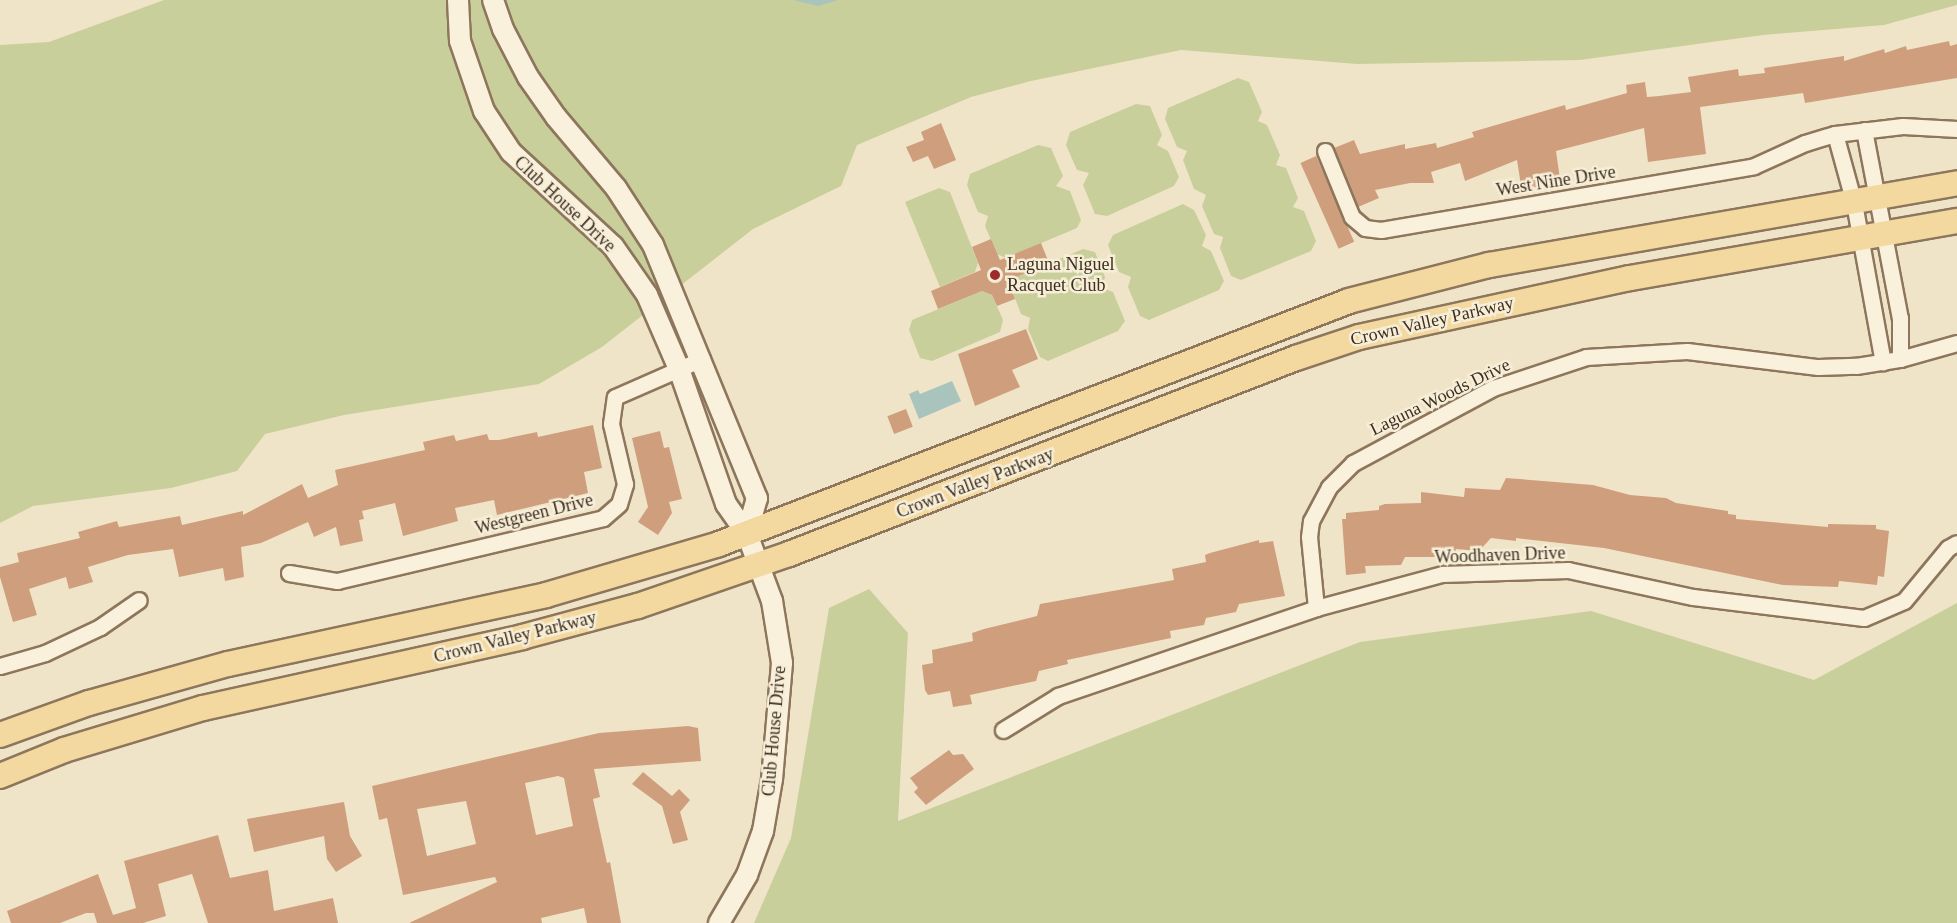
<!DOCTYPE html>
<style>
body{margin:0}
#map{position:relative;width:1957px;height:923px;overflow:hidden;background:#f0e4c8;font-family:"Times New Roman",serif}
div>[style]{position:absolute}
.green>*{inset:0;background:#c9cf9b}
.water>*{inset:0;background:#a9c4bc}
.building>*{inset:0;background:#cf9f7d;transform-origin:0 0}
.roads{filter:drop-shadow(2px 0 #8d765c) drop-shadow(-2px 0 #8d765c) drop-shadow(0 2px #8d765c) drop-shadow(0 -2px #8d765c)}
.minor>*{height:15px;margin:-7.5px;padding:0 7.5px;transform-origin:7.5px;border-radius:7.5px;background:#faf1dc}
.tertiary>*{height:20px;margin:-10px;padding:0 10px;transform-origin:10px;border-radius:10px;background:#faf1dc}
.primary>*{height:24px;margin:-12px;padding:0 12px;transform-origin:12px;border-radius:12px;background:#f3d9a0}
.dots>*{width:16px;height:16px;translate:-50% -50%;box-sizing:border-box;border:3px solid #f7eed8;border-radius:50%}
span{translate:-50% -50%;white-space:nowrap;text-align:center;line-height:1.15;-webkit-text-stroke:5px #f7eed8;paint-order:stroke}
.street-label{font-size:18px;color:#3d2e20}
.poi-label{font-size:18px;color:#3d2e20}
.left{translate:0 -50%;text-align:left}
</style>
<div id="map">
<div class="green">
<i style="clip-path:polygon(164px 0,1957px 0,1957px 5px,1884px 25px,1763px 35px,1580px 60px,1357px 64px,1181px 50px,1031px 81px,971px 97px,857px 145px,841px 186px,753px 229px,602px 347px,539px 384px,344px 415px,265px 434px,237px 471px,171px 488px,33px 506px,0 523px,0 45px,49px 42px)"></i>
<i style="clip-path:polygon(1238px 78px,1249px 82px,1262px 112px,1258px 121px,1267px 125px,1280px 155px,1276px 165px,1286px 168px,1298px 198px,1293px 207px,1304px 211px,1316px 241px,1311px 251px,1241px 280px,1231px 276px,1220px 248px,1223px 237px,1214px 234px,1202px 206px,1206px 195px,1194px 189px,1183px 160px,1187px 151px,1177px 147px,1165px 119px,1168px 108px)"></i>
<i style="clip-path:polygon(1136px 104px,1150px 106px,1162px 135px,1157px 145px,1168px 151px,1179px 177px,1174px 186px,1107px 216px,1095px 214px,1083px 185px,1089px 173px,1077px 170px,1066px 145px,1070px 132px)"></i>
<i style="clip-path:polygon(1038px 145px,1051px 148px,1063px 176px,1056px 186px,1070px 191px,1081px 220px,1077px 228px,1006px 258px,997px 254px,985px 226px,988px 216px,978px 212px,967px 185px,970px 174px)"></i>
<i style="clip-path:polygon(939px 188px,950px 192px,978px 263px,975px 272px,940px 287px,905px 202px)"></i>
<i style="clip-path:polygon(1183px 204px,1194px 210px,1206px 235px,1202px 246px,1211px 251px,1224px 281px,1219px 290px,1149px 320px,1140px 316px,1128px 287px,1131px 277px,1119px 272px,1108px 245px,1113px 235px)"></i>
<i style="clip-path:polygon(1083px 249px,1095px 252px,1105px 277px,1102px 288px,1113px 292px,1125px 321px,1118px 331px,1048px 361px,1040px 357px,1028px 329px,1030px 318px,1021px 314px,1011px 288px,1014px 278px)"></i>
<i style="clip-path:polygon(982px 291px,992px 295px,1003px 320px,1000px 332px,932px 361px,920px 358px,909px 330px,912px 320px)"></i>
<i style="clip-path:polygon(869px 589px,908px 633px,898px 821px,1360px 642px,1591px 611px,1814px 680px,1957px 603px,1957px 923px,754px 923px,791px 838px,829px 608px)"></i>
</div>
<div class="water">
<i style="clip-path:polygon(793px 0,838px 0,818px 6px)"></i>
<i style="clip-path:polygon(952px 381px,961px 401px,919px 419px,909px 394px,918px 390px,920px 394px)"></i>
</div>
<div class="building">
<i style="clip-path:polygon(1949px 41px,1950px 46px,1957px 44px,1957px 78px,1805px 103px,1803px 93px,1700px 107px,1706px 154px,1648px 162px,1644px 128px,1556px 151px,1561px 186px,1522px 192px,1517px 160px,1465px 181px,1460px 163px,1431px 172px,1434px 183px,1410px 183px,1375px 190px,1379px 198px,1358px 207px,1334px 148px,1354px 140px,1360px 154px,1405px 144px,1405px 149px,1436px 143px,1437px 148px,1474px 137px,1472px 132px,1527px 116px,1565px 105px,1566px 110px,1627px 93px,1626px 85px,1645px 82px,1647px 97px,1659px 96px,1691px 92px,1688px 77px,1738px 69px,1739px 76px,1765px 73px,1764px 68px,1844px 56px,1844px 61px,1884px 49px,1885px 53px,1906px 46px,1907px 50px)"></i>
<i style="clip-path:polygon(941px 123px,956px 160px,934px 169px,928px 156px,913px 162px,906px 147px,924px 140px,921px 132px)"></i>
<i style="left:1316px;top:156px;width:94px;height:17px;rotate:66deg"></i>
<i style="clip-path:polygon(991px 239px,1000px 260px,1041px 243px,1049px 263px,1014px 278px,1011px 288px,1015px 299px,997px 306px,992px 295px,982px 291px,938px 309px,931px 291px,981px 270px,972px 247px)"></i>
<i style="clip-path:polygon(1026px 329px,1038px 359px,1012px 370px,1020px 387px,975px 406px,958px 354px)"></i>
<i style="left:906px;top:409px;width:19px;height:20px;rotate:69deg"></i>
<i style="clip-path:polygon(593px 425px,602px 468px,584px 472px,588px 493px,497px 515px,494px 500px,455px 508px,458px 521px,403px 536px,395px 503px,362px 511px,364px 519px,359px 520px,363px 541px,340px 546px,336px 527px,314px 537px,308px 522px,261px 543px,241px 547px,244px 577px,225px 581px,223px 568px,179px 577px,173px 549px,128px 555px,88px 567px,93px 582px,69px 589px,66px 577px,29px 589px,37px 615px,13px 622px,0 577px,0 567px,19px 562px,17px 553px,80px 538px,78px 532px,117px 521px,119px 527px,180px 516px,182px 525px,243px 511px,243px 515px,302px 484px,308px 498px,338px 485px,335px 470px,425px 450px,423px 442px,454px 435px,456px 441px,487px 434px,489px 440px,499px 440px,537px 432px,538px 437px)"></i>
<i style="clip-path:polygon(660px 431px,664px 448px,669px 447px,682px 499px,669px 502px,672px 513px,658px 535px,638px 522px,648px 507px,632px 438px)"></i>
<i style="clip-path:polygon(1506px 478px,1593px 485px,1630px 495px,1666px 498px,1676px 503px,1728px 511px,1728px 514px,1736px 515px,1736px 519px,1828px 527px,1828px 524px,1876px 525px,1876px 529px,1889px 531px,1884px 577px,1878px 576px,1877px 585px,1839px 581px,1838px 587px,1783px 585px,1604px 548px,1516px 538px,1516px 541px,1491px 538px,1479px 551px,1456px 549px,1455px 557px,1405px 557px,1401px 565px,1365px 566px,1366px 573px,1346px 575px,1342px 519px,1346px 519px,1346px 513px,1379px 510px,1379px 506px,1385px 504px,1421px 503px,1421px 492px,1464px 497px,1465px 488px,1500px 490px)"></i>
<i style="clip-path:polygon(1259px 540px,1259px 543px,1273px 541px,1285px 596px,1239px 604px,1236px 612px,1206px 618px,1204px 625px,1170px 631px,1171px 638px,1067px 660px,1068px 664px,1039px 671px,1036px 681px,970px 695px,972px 704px,953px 707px,950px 691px,928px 695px,925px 690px,922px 665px,933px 663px,932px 650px,973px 641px,972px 633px,984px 629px,1037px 616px,1040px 604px,1174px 580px,1172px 569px,1206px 562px,1205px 555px,1210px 553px)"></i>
<i style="clip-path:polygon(evenodd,688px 726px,698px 728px,701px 761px,594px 769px,600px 797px,593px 799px,607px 863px,610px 862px,621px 923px,587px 923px,584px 908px,541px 918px,542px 923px,409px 923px,497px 882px,495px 877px,403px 895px,387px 818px,379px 820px,372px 786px,599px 733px,688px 726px,558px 776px,564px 778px,573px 826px,536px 835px,525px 783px,558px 776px,688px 726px,466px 801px,476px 844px,427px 856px,417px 809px,466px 801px)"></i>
<i style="clip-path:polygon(949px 750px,953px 755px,963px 754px,974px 769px,926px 805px,914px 792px,918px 788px,910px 778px)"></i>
<i style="clip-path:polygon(643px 772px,672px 796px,679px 789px,690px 800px,680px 812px,688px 840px,673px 844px,662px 806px,632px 784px)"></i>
<i style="clip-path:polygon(344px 802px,350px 836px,362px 856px,336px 872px,327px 859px,324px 836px,254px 852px,247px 819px)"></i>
<i style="clip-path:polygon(218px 835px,230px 878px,268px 870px,274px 911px,333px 898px,338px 923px,208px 923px,192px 874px,158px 884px,166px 916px,143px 923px,97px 923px,94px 913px,86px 913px,60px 923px,11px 923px,7px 911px,98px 874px,113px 915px,136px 908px,124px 861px)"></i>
</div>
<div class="roads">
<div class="minor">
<i style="left:1864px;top:130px;width:191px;rotate:79.2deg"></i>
<i style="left:1900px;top:318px;width:41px;rotate:90deg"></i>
<i style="left:1835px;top:134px;width:72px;rotate:74.6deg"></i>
<i style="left:1854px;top:203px;width:162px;rotate:79.7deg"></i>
<i style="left:1325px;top:151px;width:71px;rotate:67.8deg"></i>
<i style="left:1352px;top:217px;width:17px;rotate:40deg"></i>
<i style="left:1365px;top:228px;width:16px;rotate:7deg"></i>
<i style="left:1381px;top:230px;width:378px;rotate:-9.7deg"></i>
<i style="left:1754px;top:166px;width:56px;rotate:-24.3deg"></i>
<i style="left:1805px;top:143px;width:31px;rotate:-17deg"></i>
<i style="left:1835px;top:134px;width:68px;rotate:-6.7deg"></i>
<i style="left:1903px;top:126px;width:54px;rotate:3.2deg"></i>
<i style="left:289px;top:573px;width:49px;rotate:9.5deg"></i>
<i style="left:337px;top:581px;width:273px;rotate:-13.3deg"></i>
<i style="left:603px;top:518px;width:21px;rotate:-41deg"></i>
<i style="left:619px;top:504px;width:21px;rotate:-73deg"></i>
<i style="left:625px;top:484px;width:62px;rotate:-103.1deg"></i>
<i style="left:611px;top:424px;width:27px;rotate:-82deg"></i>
<i style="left:615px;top:397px;width:95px;rotate:-23.6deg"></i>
<i style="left:1316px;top:608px;width:71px;rotate:-95.6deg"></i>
<i style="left:1309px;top:537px;width:16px;rotate:-83deg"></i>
<i style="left:1311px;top:521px;width:38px;rotate:-62deg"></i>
<i style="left:1329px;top:487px;width:34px;rotate:-45deg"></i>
<i style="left:1353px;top:463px;width:159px;rotate:-28.2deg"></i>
<i style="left:1493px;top:388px;width:98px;rotate:-18.4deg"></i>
<i style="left:1586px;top:357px;width:101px;rotate:-3.4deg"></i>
<i style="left:1687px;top:351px;width:132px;rotate:7deg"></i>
<i style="left:1818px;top:367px;width:38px;rotate:-2deg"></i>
<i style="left:1856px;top:366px;width:45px;rotate:-9deg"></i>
<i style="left:1900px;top:359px;width:59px;rotate:-15.7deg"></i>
<i style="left:0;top:666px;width:47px;rotate:-16.1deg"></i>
<i style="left:45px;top:653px;width:61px;rotate:-25.3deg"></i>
<i style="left:100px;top:627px;width:47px;rotate:-34.7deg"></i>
<i style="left:1003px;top:730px;width:65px;rotate:-31.7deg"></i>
<i style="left:1058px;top:696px;width:273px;rotate:-18.8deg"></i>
<i style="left:1316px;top:608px;width:131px;rotate:-15.1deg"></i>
<i style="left:1442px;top:574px;width:126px;rotate:-1.8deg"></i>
<i style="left:1568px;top:570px;width:128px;rotate:12.2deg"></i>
<i style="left:1693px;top:597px;width:172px;rotate:7deg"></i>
<i style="left:1864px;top:618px;width:43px;rotate:-23deg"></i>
<i style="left:1904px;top:601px;width:69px;rotate:-50.3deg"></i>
<i style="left:1948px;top:548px;width:10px;rotate:-29deg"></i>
</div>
<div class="tertiary">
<i style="left:458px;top:0;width:41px;rotate:87.2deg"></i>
<i style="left:460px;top:41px;width:74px;rotate:71.1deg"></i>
<i style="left:484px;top:111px;width:49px;rotate:56.6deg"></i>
<i style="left:511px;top:152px;width:139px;rotate:42.7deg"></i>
<i style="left:613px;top:246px;width:60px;rotate:55.2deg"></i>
<i style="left:647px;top:295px;width:81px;rotate:66.6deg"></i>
<i style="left:679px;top:369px;width:143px;rotate:70.8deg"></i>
<i style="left:726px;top:504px;width:37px;rotate:55deg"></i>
<i style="left:747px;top:534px;width:72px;rotate:69.5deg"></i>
<i style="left:772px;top:601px;width:63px;rotate:80.8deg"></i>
<i style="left:782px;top:663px;width:116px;rotate:94.9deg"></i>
<i style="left:772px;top:779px;width:53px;rotate:99.8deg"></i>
<i style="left:763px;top:831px;width:47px;rotate:110deg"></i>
<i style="left:747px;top:875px;width:56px;rotate:120.3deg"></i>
<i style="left:493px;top:0;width:31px;rotate:71deg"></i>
<i style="left:503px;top:29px;width:54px;rotate:62.5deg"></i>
<i style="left:528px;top:77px;width:49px;rotate:55deg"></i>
<i style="left:556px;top:117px;width:93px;rotate:49.8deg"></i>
<i style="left:616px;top:188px;width:68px;rotate:57deg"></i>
<i style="left:653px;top:245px;width:274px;rotate:67.7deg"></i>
<i style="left:757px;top:498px;width:37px;rotate:106deg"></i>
</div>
<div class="primary">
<i style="left:0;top:735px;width:95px;rotate:-19.8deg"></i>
<i style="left:89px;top:703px;width:144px;rotate:-15.7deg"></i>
<i style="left:228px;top:664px;width:325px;rotate:-12.2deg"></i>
<i style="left:546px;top:595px;width:180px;rotate:-16.4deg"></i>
<i style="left:719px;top:544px;width:675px;rotate:-21.09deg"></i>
<i style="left:1349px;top:301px;width:145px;rotate:-14.4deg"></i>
<i style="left:1489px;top:265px;width:475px;rotate:-9.9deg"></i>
<i style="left:0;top:776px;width:69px;rotate:-22.1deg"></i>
<i style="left:64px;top:750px;width:145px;rotate:-16.8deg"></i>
<i style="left:203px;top:708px;width:327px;rotate:-12.5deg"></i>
<i style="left:522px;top:637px;width:120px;rotate:-15deg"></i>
<i style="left:638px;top:606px;width:160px;rotate:-19deg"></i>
<i style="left:789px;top:554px;width:544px;rotate:-21.14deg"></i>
<i style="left:1296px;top:358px;width:66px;rotate:-18.4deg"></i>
<i style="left:1359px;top:337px;width:277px;rotate:-12.3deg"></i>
<i style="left:1630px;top:278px;width:332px;rotate:-9.9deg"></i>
</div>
</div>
<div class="dots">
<i style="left:995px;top:275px;background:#9e2a2b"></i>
</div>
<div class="street-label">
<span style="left:1556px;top:181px;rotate:-9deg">West Nine Drive</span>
<span style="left:565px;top:204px;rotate:43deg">Club House Drive</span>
<span style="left:1432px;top:321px;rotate:-13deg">Crown Valley Parkway</span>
<span style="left:1440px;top:397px;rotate:-26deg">Laguna Woods Drive</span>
<span style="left:975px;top:483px;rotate:-21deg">Crown Valley Parkway</span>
<span style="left:534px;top:514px;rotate:-14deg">Westgreen Drive</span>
<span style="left:1500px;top:555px;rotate:-2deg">Woodhaven Drive</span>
<span style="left:515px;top:637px;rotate:-14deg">Crown Valley Parkway</span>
<span style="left:774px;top:731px;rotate:-85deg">Club House Drive</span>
</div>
<div class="poi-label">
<span class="left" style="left:1007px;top:275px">Laguna Niguel<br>Racquet Club</span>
</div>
</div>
